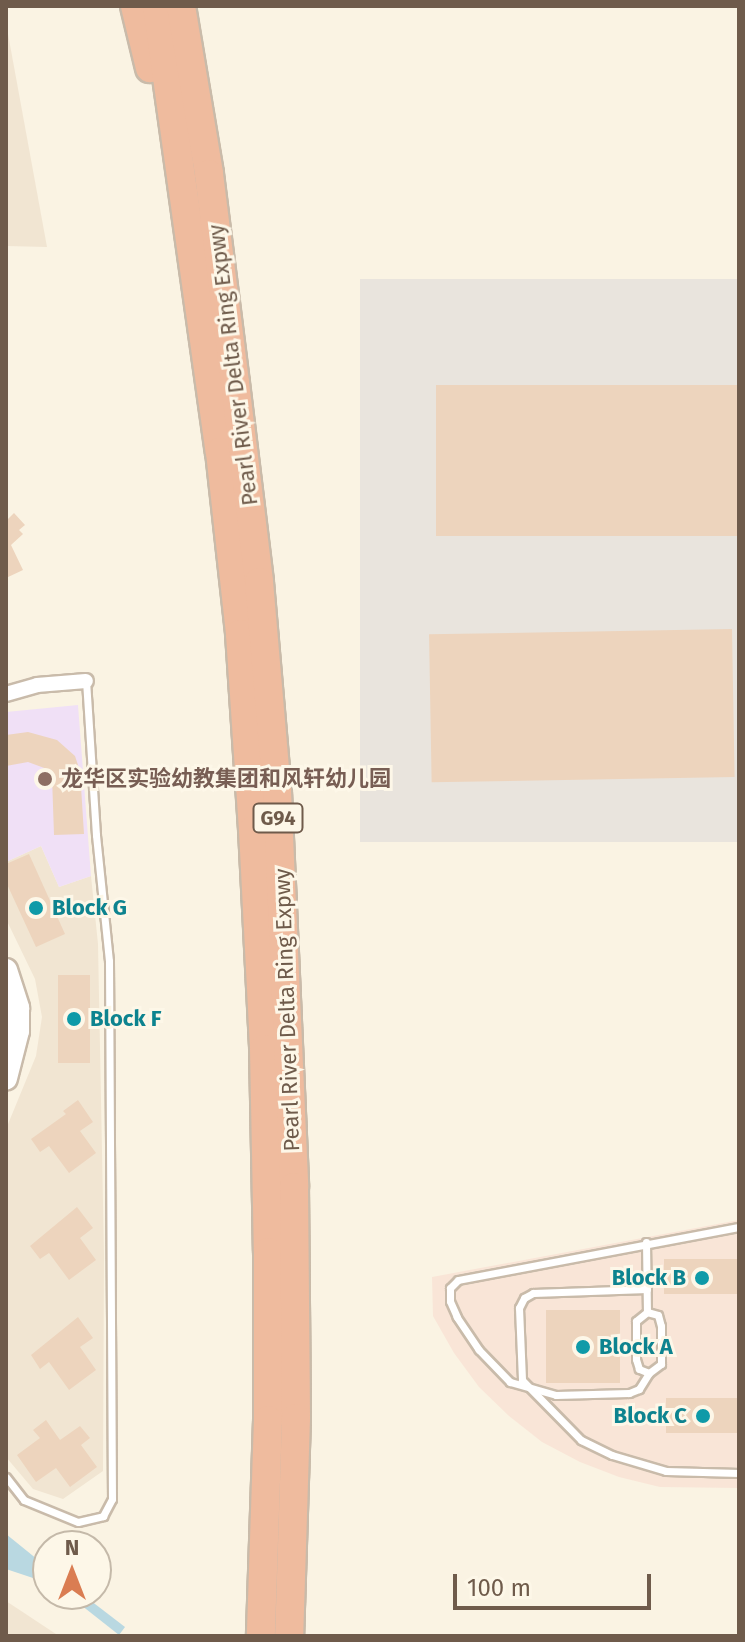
<!DOCTYPE html>
<meta charset="utf-8">
<style>
body{margin:0}
#map{position:relative;width:745px;height:1642px;overflow:hidden;background:#faf3e3;font-family:"Fira Sans","Noto Sans SC",sans-serif}
div>[style]{position:absolute}
.residential>*{inset:0;background:#f1e5d2}
.commercial>*{inset:0;background:#f9e5d7}
.industrial>*{inset:0;background:#e9e4dd;transform-origin:0 0}
.education>*{inset:0;background:#f0e0f6}
.water>*{inset:0;background:#b9d8e1}
.building>*{inset:0;background:#edd4bd;transform-origin:0 0}
.roads{filter:drop-shadow(2px 0 #c9bbaa) drop-shadow(-2px 0 #c9bbaa) drop-shadow(0 2px #c9bbaa) drop-shadow(0 -2px #c9bbaa)}
.lane>*{height:7px;margin:-3.5px;padding:0 3.5px;transform-origin:3.5px;border-radius:3.5px;background:#fff}
.street>*{height:14px;margin:-7px;padding:0 7px;transform-origin:7px;border-radius:7px;background:#fff}
.secondary>*{height:22px;margin:-11px;padding:0 11px;transform-origin:11px;border-radius:11px;background:#fff}
.highway>*{height:28px;margin:-14px;padding:0 14px;transform-origin:14px;border-radius:14px;background:#efbb9e}
.dots>*{width:22px;height:22px;translate:-50% -50%;box-sizing:border-box;border:4px solid #fdf7e8;border-radius:50%}
span{translate:-50% -50%;white-space:nowrap;text-align:center;line-height:1.15;-webkit-text-stroke:6px #fdf7e8;paint-order:stroke}
.shield-label span{padding:2px 6px;background:#fdf7e8;border:2px solid;border-radius:6px;-webkit-text-stroke-width:0}
.shield-label{font-size:20px;color:#6f5b4b;font-weight:700}
.street-label{font-size:22px;color:#6f5b4b}
.education-label{font-size:22px;color:#785e54;font-weight:700}
.left{translate:0 -50%;text-align:left}
.culture-label{font-size:22px;color:#0d838f;font-weight:700}
.right{translate:-100% -50%;text-align:right}
.frame{position:absolute;inset:0;border:8px solid #6f5b4b;pointer-events:none}
.north{position:absolute;left:32px;top:1530px;width:80px;height:80px;box-sizing:border-box;background:#fdf7e8;border:2px solid #c4b9a9;border-radius:50%;rotate:0deg;font-size:22px;font-weight:700;line-height:32px;text-align:center;color:#6f5b4b}
.north::after{content:'';display:block;margin:auto;width:28px;height:36px;background:#da7d52;clip-path:polygon(50% 0,100% 100%,50% 72%,0 100%)}
.scale{position:absolute;left:453px;top:1574px;width:198px;height:36px;box-sizing:border-box;border:4px solid #6f5b4b;border-top:0;padding-left:10px;font-size:24px;line-height:28px;white-space:nowrap;color:#6f5b4b;-webkit-text-stroke:6px #fdf7e8;paint-order:stroke}
</style>
<div id="map">
<div class="residential">
<i style="clip-path:polygon(6px 23px,47px 247px,6px 246px)"></i>
<i style="clip-path:polygon(41px 846px,59px 887px,91px 876px,98px 944px,104px 1255px,103px 1471px,63px 1499px,33px 1489px,6px 1457px,6px 1129px,36px 1056px,42px 1017px,35px 979px,6px 919px,6px 862px)"></i>
<i style="clip-path:polygon(6px 1601px,59px 1636px,6px 1636px)"></i>
</div>
<div class="commercial">
<i style="clip-path:polygon(739px 1220px,739px 1488px,660px 1487px,619px 1477px,580px 1462px,542px 1442px,509px 1416px,479px 1387px,454px 1353px,433px 1316px,432px 1277px)"></i>
</div>
<div class="industrial">
<i style="left:739px;top:279px;width:563px;height:379px;rotate:90deg"></i>
</div>
<div class="education">
<i style="clip-path:polygon(78px 705px,91px 876px,59px 887px,41px 846px,6px 862px,6px 712px)"></i>
</div>
<div class="water">
<i style="clip-path:polygon(6px 1534px,48px 1568px,48px 1583px,6px 1569px)"></i>
<i style="clip-path:polygon(67px 1594px,82px 1594px,125px 1627px,119px 1635px)"></i>
</div>
<div class="building">
<i style="left:739px;top:385px;width:151px;height:303px;rotate:90deg"></i>
<i style="clip-path:polygon(14px 513px,25px 525px,19px 530px,23px 534px,11px 545px,23px 570px,6px 578px,6px 521px)"></i>
<i style="left:732px;top:629px;width:148px;height:303px;rotate:89deg"></i>
<i style="clip-path:polygon(28px 732px,57px 740px,75px 756px,80px 771px,84px 834px,54px 835px,52px 777px,47px 769px,28px 762px,6px 766px,6px 735px)"></i>
<i style="clip-path:polygon(29px 854px,65px 934px,36px 947px,6px 882px,6px 864px)"></i>
<i style="left:58px;top:975px;width:32px;height:88px"></i>
<i style="clip-path:polygon(78px 1100px,93px 1122px,80px 1131px,96px 1153px,69px 1173px,49px 1146px,40px 1152px,31px 1139px,66px 1114px,63px 1111px)"></i>
<i style="clip-path:polygon(77px 1207px,93px 1228px,80px 1238px,96px 1260px,69px 1280px,49px 1253px,40px 1259px,30px 1246px)"></i>
<i style="left:739px;top:1259px;width:35px;height:75px;rotate:90deg"></i>
<i style="left:620px;top:1310px;width:73px;height:74px;rotate:90deg"></i>
<i style="clip-path:polygon(78px 1317px,93px 1338px,80px 1347px,96px 1370px,69px 1390px,49px 1362px,40px 1369px,31px 1355px)"></i>
<i style="left:739px;top:1398px;width:35px;height:73px;rotate:90deg"></i>
<i style="clip-path:polygon(46px 1420px,60px 1440px,80px 1426px,90px 1438px,81px 1445px,97px 1467px,70px 1487px,56px 1468px,36px 1482px,17px 1455px,40px 1438px,33px 1430px)"></i>
</div>
<div class="roads">
<div class="lane">
<i style="left:646px;top:1242px;width:70px;rotate:89.2deg"></i>
<i style="left:647px;top:1289px;width:114px;rotate:178deg"></i>
<i style="left:533px;top:1293px;width:10px;rotate:151deg"></i>
<i style="left:524px;top:1298px;width:11px;rotate:117deg"></i>
<i style="left:519px;top:1308px;width:72px;rotate:87.6deg"></i>
<i style="left:522px;top:1380px;width:84px;rotate:45.5deg"></i>
<i style="left:581px;top:1440px;width:34px;rotate:26deg"></i>
<i style="left:612px;top:1455px;width:56px;rotate:16.5deg"></i>
<i style="left:666px;top:1471px;width:73px;rotate:1.6deg"></i>
<i style="left:647px;top:1312px;width:11px;rotate:15deg"></i>
<i style="left:658px;top:1315px;width:11px;rotate:75deg"></i>
<i style="left:661px;top:1326px;width:38px;rotate:90deg"></i>
<i style="left:661px;top:1364px;width:15px;rotate:143deg"></i>
<i style="left:649px;top:1373px;width:11px;rotate:-158deg"></i>
<i style="left:639px;top:1369px;width:10px;rotate:-107deg"></i>
<i style="left:636px;top:1359px;width:38px;rotate:-90deg"></i>
<i style="left:636px;top:1321px;width:14px;rotate:-39deg"></i>
<i style="left:649px;top:1373px;width:19px;rotate:122deg"></i>
<i style="left:639px;top:1389px;width:11px;rotate:158deg"></i>
<i style="left:629px;top:1393px;width:73px;rotate:178.4deg"></i>
<i style="left:556px;top:1395px;width:48px;rotate:-164.2deg"></i>
<i style="left:510px;top:1382px;width:45px;rotate:-134.1deg"></i>
<i style="left:479px;top:1350px;width:40px;rotate:-124deg"></i>
<i style="left:457px;top:1317px;width:17px;rotate:-114deg"></i>
<i style="left:450px;top:1301px;width:13px;rotate:-90deg"></i>
<i style="left:450px;top:1288px;width:11px;rotate:-45deg"></i>
<i style="left:458px;top:1280px;width:286px;rotate:-10.7deg"></i>
<i style="left:6px;top:1477px;width:29px;rotate:52deg"></i>
<i style="left:24px;top:1500px;width:58px;rotate:22.2deg"></i>
<i style="left:78px;top:1522px;width:26px;rotate:-13deg"></i>
<i style="left:103px;top:1516px;width:19px;rotate:-62deg"></i>
<i style="left:112px;top:1499px;width:538px;rotate:-90.32deg"></i>
<i style="left:109px;top:961px;width:127px;rotate:-95.9deg"></i>
<i style="left:96px;top:835px;width:154px;rotate:-93.7deg"></i>
</div>
<div class="street">
<i style="left:6px;top:694px;width:32px;rotate:-16deg"></i>
<i style="left:37px;top:685px;width:49px;rotate:-4.7deg"></i>
</div>
<div class="secondary">
<i style="left:6px;top:970px;width:40px;rotate:72deg"></i>
<i style="left:18px;top:1008px;width:23px;rotate:90deg"></i>
<i style="left:18px;top:1031px;width:49px;rotate:104.3deg"></i>
</div>
<div class="highway">
<i style="left:135px;top:6px;width:64px;rotate:76.4deg"></i>
<i style="left:157px;top:6px;width:450px;rotate:82deg"></i>
<i style="left:220px;top:452px;width:183px;rotate:83.7deg"></i>
<i style="left:240px;top:634px;width:196px;rotate:86.2deg"></i>
<i style="left:253px;top:830px;width:219px;rotate:87.1deg"></i>
<i style="left:264px;top:1049px;width:203px;rotate:88.9deg"></i>
<i style="left:268px;top:1252px;width:168px;rotate:90deg"></i>
<i style="left:268px;top:1420px;width:216px;rotate:91.9deg"></i>
<i style="left:181px;top:6px;width:170px;rotate:80.5deg"></i>
<i style="left:209px;top:174px;width:211px;rotate:82.9deg"></i>
<i style="left:235px;top:383px;width:200px;rotate:83.1deg"></i>
<i style="left:259px;top:582px;width:210px;rotate:85.1deg"></i>
<i style="left:277px;top:791px;width:396px;rotate:87.5deg"></i>
<i style="left:294px;top:1187px;width:231px;rotate:89.5deg"></i>
<i style="left:296px;top:1418px;width:218px;rotate:91.8deg"></i>
</div>
</div>
<div class="dots">
<i style="left:45px;top:779px;background:#8d6e63"></i>
<i style="left:36px;top:908px;background:#0f9aa8"></i>
<i style="left:74px;top:1019px;background:#0f9aa8"></i>
<i style="left:702px;top:1278px;background:#0f9aa8"></i>
<i style="left:583px;top:1347px;background:#0f9aa8"></i>
<i style="left:703px;top:1416px;background:#0f9aa8"></i>
</div>
<div class="shield-label">
<span style="left:278px;top:818px">G94</span>
</div>
<div class="street-label">
<span style="left:233px;top:365px;rotate:-97deg">Pearl River Delta Ring Expwy</span>
<span style="left:287px;top:1010px;rotate:-92deg">Pearl River Delta Ring Expwy</span>
</div>
<div class="education-label">
<span class="left" style="left:61px;top:779px">龙华区实验幼教集团和风轩幼儿园</span>
</div>
<div class="culture-label">
<span class="left" style="left:52px;top:908px">Block G</span>
<span class="left" style="left:90px;top:1019px">Block F</span>
<span class="right" style="left:686px;top:1278px">Block B</span>
<span class="left" style="left:599px;top:1347px">Block A</span>
<span class="right" style="left:687px;top:1416px">Block C</span>
</div>
<div class="frame"></div>
<div class="north">N</div>
<div class="scale">100 m</div>
</div>
